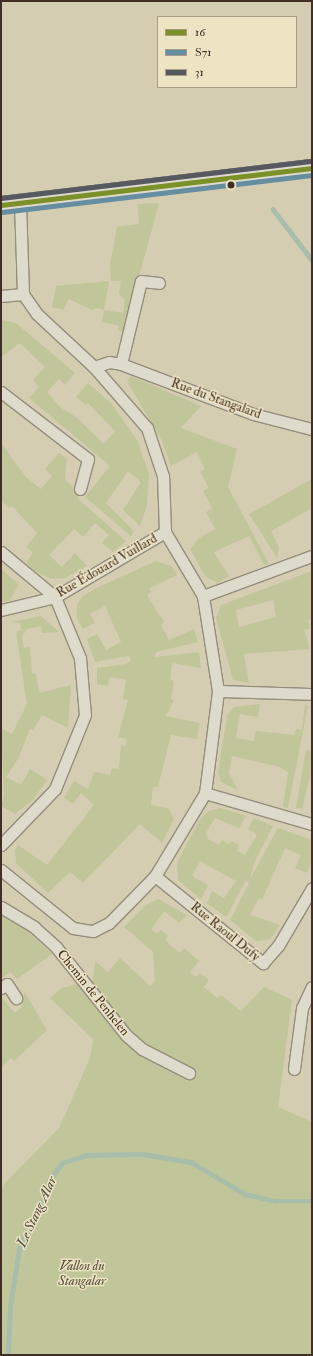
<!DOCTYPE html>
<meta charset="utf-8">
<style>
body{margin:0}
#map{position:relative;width:313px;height:1356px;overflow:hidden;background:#d5cdb1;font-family:"IM FELL Double Pica",serif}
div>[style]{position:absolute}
.green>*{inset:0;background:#c1c59a}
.stream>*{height:4.5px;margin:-2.25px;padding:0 2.25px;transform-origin:2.25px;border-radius:2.25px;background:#a8beaa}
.roads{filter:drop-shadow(1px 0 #948d7c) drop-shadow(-1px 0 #948d7c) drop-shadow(0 1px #948d7c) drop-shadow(0 -1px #948d7c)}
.street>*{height:11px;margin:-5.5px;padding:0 5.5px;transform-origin:5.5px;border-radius:5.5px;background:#dedacc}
.secondary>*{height:16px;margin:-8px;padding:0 8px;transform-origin:8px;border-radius:8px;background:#dedacc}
.bus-1>*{height:5px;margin:-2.5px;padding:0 2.5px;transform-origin:2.5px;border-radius:2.5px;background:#7c902a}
.bus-2>*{height:5px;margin:-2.5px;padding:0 2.5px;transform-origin:2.5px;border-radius:2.5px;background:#668ea1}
.bus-3>*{height:5px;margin:-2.5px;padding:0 2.5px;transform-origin:2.5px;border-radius:2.5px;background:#56595f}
.dots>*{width:11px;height:11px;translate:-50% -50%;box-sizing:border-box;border:2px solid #ede4c3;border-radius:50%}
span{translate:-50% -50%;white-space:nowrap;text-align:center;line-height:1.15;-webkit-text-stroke:3px #ede4c3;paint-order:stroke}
.street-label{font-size:13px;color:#412e26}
.park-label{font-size:13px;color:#574b3a;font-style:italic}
.water-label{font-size:14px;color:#524a40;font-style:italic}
.frame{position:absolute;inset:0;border:2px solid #412e26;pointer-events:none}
.legend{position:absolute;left:157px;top:16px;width:140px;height:72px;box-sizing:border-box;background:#ede4c3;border:1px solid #a89b84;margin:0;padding:5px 7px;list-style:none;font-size:12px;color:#412e26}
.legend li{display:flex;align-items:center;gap:8px;height:20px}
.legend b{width:20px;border:1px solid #a89b84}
</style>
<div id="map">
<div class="green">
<i style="clip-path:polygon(159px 203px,138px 281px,128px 334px,118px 330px,119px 326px,102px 322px,104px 310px,98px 308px,92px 310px,69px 299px,63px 310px,52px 307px,56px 286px,109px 281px,104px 310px,123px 313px,125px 300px,119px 294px,121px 281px,111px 281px,110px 264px,117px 227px,139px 224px,138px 204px)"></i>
<i style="clip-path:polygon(1px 320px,16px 323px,75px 373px,65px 385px,59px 379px,47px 392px,60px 407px,76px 417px,104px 444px,115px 431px,88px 403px,86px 405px,76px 397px,88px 383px,112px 404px,137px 440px,149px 474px,147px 506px,140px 526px,123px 510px,141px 482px,128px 471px,106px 503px,134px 531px,131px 536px,85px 497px,110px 466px,29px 398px,39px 387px,33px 380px,45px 367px,20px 343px,1px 357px)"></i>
<i style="clip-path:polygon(131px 376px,201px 406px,181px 428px,237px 449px,228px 487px,269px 564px,264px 565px,249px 536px,214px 552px,229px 576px,218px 583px,206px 577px,190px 549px,199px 538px,215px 529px,206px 512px,212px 508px,203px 491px,209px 488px,200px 472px,205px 469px,197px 452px,171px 466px,162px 441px,127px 381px)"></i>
<i style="clip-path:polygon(1px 443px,26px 477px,41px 489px,52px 476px,45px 469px,59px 453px,67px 459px,65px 479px,77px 491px,78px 499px,126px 541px,113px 552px,102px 543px,109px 535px,95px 523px,83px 537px,74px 529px,49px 555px,62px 567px,75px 553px,87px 566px,65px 578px,51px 579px,35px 571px,26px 562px,33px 553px,26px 547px,37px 533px,12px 506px,9px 508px,1px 501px)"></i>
<i style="clip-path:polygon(312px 479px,312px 508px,271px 531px,279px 547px,277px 558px,249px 514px)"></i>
<i style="clip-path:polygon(156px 561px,171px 566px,177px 575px,149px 588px,151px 592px,147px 595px,164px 622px,161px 625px,169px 640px,194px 629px,198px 642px,156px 652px,155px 657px,199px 652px,201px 668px,172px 663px,170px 680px,174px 681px,171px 699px,174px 700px,166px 716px,200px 723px,197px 739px,171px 735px,158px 787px,153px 787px,151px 805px,168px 808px,174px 819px,162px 843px,140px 824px,83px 883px,70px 872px,48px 893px,16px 863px,15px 850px,18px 845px,47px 865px,94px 805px,81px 793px,73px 804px,64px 798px,74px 781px,88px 789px,94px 772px,110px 775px,112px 768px,119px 769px,121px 745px,126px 746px,127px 739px,118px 737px,128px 700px,123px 699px,126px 680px,109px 677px,108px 686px,97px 684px,97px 668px,126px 664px,131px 661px,129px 656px,95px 662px,87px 639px,97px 634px,106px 650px,121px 642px,105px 606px,90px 614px,95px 623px,83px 629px,77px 618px,77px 605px,83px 596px,96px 588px)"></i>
<i style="clip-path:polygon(1px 569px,19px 584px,10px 600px,1px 602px)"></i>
<i style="clip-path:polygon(evenodd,312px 571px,312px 619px,308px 620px,310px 629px,304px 630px,310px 649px,244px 654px,249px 683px,233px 680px,216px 618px,221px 605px,312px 571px,273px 600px,276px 617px,239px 627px,236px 610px,273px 600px)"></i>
<i style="clip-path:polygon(41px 616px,59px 632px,42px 633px,41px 626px,27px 629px,22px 637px,24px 648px,30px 647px,32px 674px,36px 674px,39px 693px,71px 685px,68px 728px,42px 715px,33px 730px,30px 729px,18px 759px,6px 777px,21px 785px,30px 769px,47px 780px,32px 801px,15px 814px,1px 806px,4px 796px,1px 728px,12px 734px,27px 704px,16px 632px,21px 630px,20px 623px,12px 622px)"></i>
<i style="clip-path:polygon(260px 704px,258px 717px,240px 714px,236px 738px,254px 741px,256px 731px,294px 735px,296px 729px,302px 730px,305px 704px,308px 706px,288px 808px,283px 807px,288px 772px,280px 767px,232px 756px,229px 773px,238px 790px,221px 782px,218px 772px,227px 716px,234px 707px)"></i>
<i style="clip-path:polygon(306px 750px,312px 751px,312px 769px,302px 809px,296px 808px)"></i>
<i style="clip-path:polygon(221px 808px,246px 816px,239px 828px,215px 818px,206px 833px,208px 839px,219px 845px,222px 840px,229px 844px,232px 841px,239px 845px,237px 851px,245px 855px,257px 835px,248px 829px,254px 818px,273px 826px,254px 863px,250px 879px,278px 828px,312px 840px,312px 860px,307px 873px,295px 868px,301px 855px,285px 848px,262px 900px,259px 898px,250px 915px,280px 925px,270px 939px,256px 941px,230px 920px,249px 883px,246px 880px,226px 917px,207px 903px,212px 891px,224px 898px,236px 881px,200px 861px,192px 876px,208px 885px,201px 899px,178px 880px,177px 863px,200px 819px,209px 811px)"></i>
<i style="clip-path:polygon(158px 899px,187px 915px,179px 923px,164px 911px,151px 930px,158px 933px,161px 930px,168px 936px,165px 940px,180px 953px,184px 948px,199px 961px,190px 972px,196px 977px,200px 973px,209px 980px,204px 987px,217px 998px,221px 995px,241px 1011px,264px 987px,292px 1000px,278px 1107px,312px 1122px,312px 1355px,1px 1355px,1px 1192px,4px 1184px,59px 1128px,90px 1058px,93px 1039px,50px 998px,62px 988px,93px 980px,95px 961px,108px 972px,120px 958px,150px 986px,155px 981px,153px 952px,124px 927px,146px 905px)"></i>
<i style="clip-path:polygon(1px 913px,16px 920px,52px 954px,17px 979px,10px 972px,1px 979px)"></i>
<i style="clip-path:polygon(24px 991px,47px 1030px,14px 1061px,11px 1058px,1px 1067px,1px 997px,15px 1013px,22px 1007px)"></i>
</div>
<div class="stream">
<i style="left:273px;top:209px;width:64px;rotate:52.6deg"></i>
<i style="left:8px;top:1355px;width:48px;rotate:-87.6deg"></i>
<i style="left:10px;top:1307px;width:59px;rotate:-81.2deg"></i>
<i style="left:19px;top:1249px;width:50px;rotate:-62.4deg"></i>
<i style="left:42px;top:1205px;width:25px;rotate:-74deg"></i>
<i style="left:49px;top:1181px;width:22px;rotate:-54deg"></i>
<i style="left:62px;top:1163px;width:25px;rotate:-18deg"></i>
<i style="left:86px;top:1155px;width:57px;rotate:-1deg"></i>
<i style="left:143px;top:1154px;width:49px;rotate:9.5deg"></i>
<i style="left:191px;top:1162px;width:63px;rotate:30.7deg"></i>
<i style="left:245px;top:1194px;width:31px;rotate:13deg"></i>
<i style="left:275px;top:1201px;width:37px"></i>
</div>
<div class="roads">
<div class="street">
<i style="left:20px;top:203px;width:91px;rotate:88.1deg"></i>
<i style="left:23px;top:294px;width:24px;rotate:55deg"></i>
<i style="left:37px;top:314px;width:78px;rotate:42.9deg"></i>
<i style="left:94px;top:367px;width:16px;rotate:-18deg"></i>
<i style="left:109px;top:362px;width:12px;rotate:9deg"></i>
<i style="left:121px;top:364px;width:141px;rotate:20.7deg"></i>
<i style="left:253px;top:414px;width:61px;rotate:14.3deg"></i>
<i style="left:1px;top:296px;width:22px;rotate:-5deg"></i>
<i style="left:121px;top:364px;width:85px;rotate:-76.5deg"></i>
<i style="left:141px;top:281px;width:18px;rotate:6deg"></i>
<i style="left:1px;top:392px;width:110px;rotate:37.6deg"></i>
<i style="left:88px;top:459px;width:31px;rotate:105deg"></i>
<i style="left:1px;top:552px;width:70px;rotate:39.8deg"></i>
<i style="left:55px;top:597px;width:66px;rotate:67.7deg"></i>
<i style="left:80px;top:658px;width:57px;rotate:85deg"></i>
<i style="left:85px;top:715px;width:80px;rotate:112.1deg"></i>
<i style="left:55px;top:789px;width:78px;rotate:134deg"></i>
<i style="left:203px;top:596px;width:116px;rotate:-20.2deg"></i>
<i style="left:1px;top:610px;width:56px;rotate:-13.5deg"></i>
<i style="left:55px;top:597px;width:128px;rotate:-30.6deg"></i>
<i style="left:218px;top:691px;width:94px;rotate:1.8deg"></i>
<i style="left:205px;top:793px;width:111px;rotate:16.2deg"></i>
<i style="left:1px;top:870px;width:92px;rotate:38.9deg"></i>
<i style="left:73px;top:928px;width:20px;rotate:9deg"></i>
<i style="left:93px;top:931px;width:18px;rotate:-27deg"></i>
<i style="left:109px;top:923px;width:66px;rotate:-45.6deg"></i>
<i style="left:155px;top:876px;width:97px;rotate:-58.9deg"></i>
<i style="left:205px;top:793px;width:103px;rotate:-82.7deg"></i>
<i style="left:218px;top:691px;width:96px;rotate:-99deg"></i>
<i style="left:203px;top:596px;width:74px;rotate:-120.7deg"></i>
<i style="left:165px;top:532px;width:56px;rotate:-92deg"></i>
<i style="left:163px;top:476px;width:51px;rotate:-108.4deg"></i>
<i style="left:147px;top:428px;width:81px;rotate:-131deg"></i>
<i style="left:155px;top:876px;width:139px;rotate:38.9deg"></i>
<i style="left:263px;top:963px;width:23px;rotate:-49deg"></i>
<i style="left:278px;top:946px;width:67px;rotate:-59.6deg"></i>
<i style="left:1px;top:907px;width:39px;rotate:31deg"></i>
<i style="left:34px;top:927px;width:30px;rotate:42deg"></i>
<i style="left:56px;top:947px;width:112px;rotate:51.5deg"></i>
<i style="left:126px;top:1035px;width:21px;rotate:41deg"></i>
<i style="left:142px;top:1049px;width:53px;rotate:27.1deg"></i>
<i style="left:1px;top:988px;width:7px;rotate:-34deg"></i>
<i style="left:7px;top:984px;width:17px;rotate:57deg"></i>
<i style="left:294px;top:1069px;width:62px;rotate:-82.5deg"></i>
<i style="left:302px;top:1008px;width:23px;rotate:-65deg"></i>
</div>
<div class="secondary">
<i style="left:1px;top:205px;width:313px;rotate:-6.8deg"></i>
</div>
</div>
<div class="bus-1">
<i style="left:1px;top:205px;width:313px;rotate:-6.8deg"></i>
</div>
<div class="bus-2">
<i style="left:2px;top:212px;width:312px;rotate:-6.8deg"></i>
</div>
<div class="bus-3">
<i style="left:1px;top:198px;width:312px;rotate:-6.8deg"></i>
</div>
<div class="dots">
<i style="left:231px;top:185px;background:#412e26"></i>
</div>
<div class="street-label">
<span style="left:216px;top:399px;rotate:20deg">Rue du Stangalard</span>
<span style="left:107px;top:566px;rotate:-30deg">Rue Édouard Vuillard</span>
<span style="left:225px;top:932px;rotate:39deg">Rue Raoul Dufy</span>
<span style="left:93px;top:993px;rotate:51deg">Chemin de Penhelen</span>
</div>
<div class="park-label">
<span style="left:82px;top:1274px">Vallon du<br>Stangalar</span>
</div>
<div class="water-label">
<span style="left:37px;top:1212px;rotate:-65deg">Le Stang Alar</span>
</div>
<div class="frame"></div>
<ul class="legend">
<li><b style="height:5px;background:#7c902a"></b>16</li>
<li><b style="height:5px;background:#668ea1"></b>S71</li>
<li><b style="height:5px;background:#56595f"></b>31</li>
</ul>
</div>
